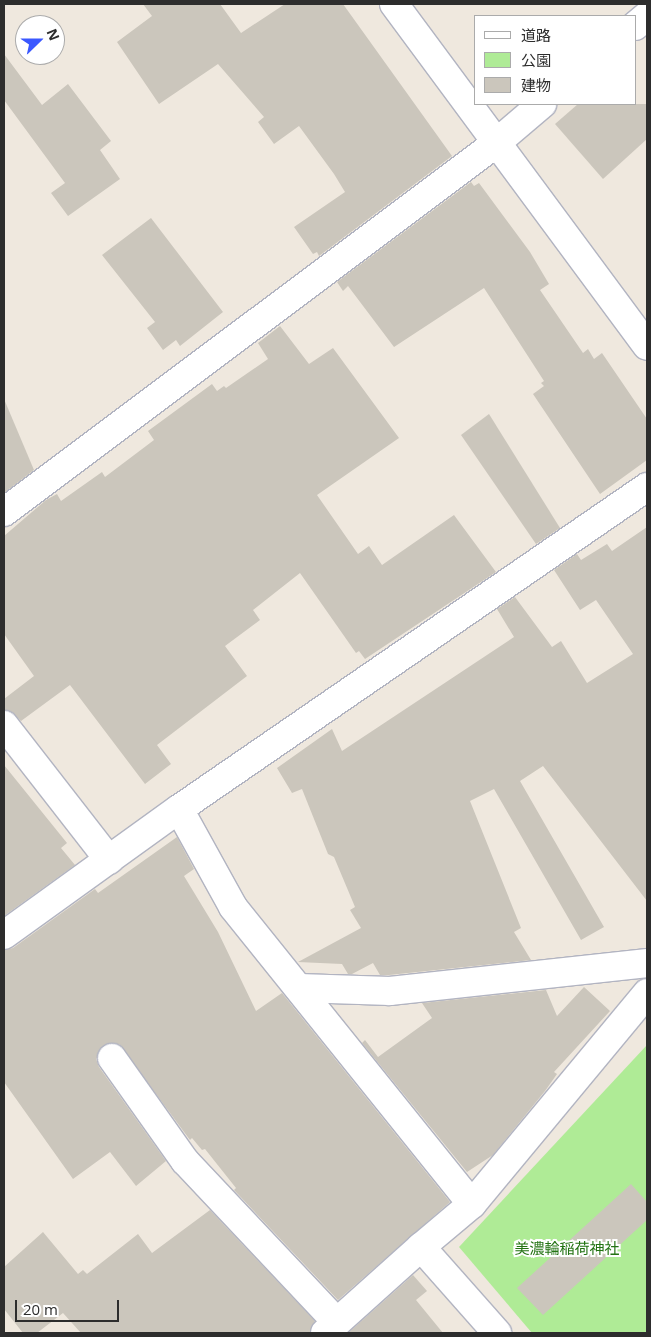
<!DOCTYPE html>
<meta charset="utf-8">
<style>
body{margin:0}
#map{position:relative;width:651px;height:1337px;overflow:hidden;background:#efe8de;font-family:"Open Sans","Noto Sans JP",sans-serif}
div>[style]{position:absolute}
.green>*{inset:0;background:#afeb96}
.building>*{inset:0;background:#cbc6bc}
.roads{filter:drop-shadow(1px 0 #b2b4c1) drop-shadow(-1px 0 #b2b4c1) drop-shadow(0 1px #b2b4c1) drop-shadow(0 -1px #b2b4c1)}
.minor>*{height:28px;margin:-14px;padding:0 14px;transform-origin:14px;border-radius:14px;background:#fff}
span{translate:-50% -50%;white-space:nowrap;text-align:center;line-height:1.15;-webkit-text-stroke:4px #fff;paint-order:stroke}
.park-label{font-size:15px;color:#237313}
.frame{position:absolute;inset:0;border:5px solid #2d2d2d;pointer-events:none}
.legend{position:absolute;left:474px;top:15px;width:162px;height:90px;box-sizing:border-box;background:#fff;border:1px solid #ababab;margin:0;padding:6px 9px;list-style:none;font-size:15px;color:#2d2d2d}
.legend li{display:flex;align-items:center;gap:10px;height:25px}
.legend b{width:25px;border:1px solid #ababab}
.north{position:absolute;left:15px;top:15px;width:50px;height:50px;box-sizing:border-box;background:#fff;border:1px solid #ababab;border-radius:50%;rotate:68deg;font-size:14px;font-weight:700;line-height:20px;text-align:center;color:#2d2d2d}
.north::after{content:'';display:block;margin:auto;width:18px;height:22px;background:#3b58ff;clip-path:polygon(50% 0,100% 100%,50% 72%,0 100%)}
.scale{position:absolute;left:15px;top:1300px;width:104px;height:22px;box-sizing:border-box;border:2px solid #2d2d2d;border-top:0;padding-left:6px;font-size:15px;line-height:18px;white-space:nowrap;color:#2d2d2d;-webkit-text-stroke:4px #fff;paint-order:stroke}
</style>
<div id="map">
<div class="green">
<i style="clip-path:polygon(647px 1045px,647px 1333px,532px 1333px,459px 1247px)"></i>
</div>
<div class="building">
<i style="clip-path:polygon(143px 4px,220px 4px,241px 33px,285px 4px,343px 4px,452px 156px,319px 256px,317px 252px,313px 254px,294px 227px,345px 192px,334px 174px,299px 126px,274px 144px,258px 122px,264px 117px,218px 64px,159px 104px,117px 42px,152px 16px)"></i>
<i style="clip-path:polygon(4px 54px,42px 105px,68px 84px,111px 141px,100px 150px,120px 179px,68px 216px,51px 193px,65px 183px,4px 100px)"></i>
<i style="clip-path:polygon(578px 104px,647px 104px,647px 139px,603px 179px,555px 124px)"></i>
<i style="clip-path:polygon(471px 182px,474px 186px,479px 183px,530px 252px,549px 284px,540px 290px,583px 353px,588px 349px,594px 359px,602px 353px,647px 419px,647px 460px,600px 494px,533px 394px,544px 386px,541px 383px,544px 381px,484px 288px,394px 347px,348px 286px,343px 291px,337px 282px)"></i>
<i style="clip-path:polygon(151px 218px,223px 312px,180px 346px,176px 340px,163px 350px,147px 328px,155px 322px,102px 255px)"></i>
<i style="clip-path:polygon(280px 326px,309px 364px,333px 348px,399px 438px,317px 495px,358px 554px,369px 546px,382px 565px,454px 515px,496px 572px,365px 659px,359px 651px,356px 653px,300px 573px,253px 610px,260px 620px,225px 646px,247px 676px,157px 745px,171px 764px,145px 784px,70px 685px,21px 721px,10px 711px,4px 710px,4px 699px,34px 676px,4px 634px,4px 536px,46px 500px,57px 494px,61px 501px,102px 472px,105px 477px,154px 440px,148px 431px,212px 384px,217px 391px,224px 386px,226px 388px,268px 359px,258px 343px)"></i>
<i style="clip-path:polygon(4px 399px,34px 470px,4px 493px)"></i>
<i style="clip-path:polygon(489px 414px,560px 528px,536px 544px,461px 435px)"></i>
<i style="clip-path:polygon(647px 527px,647px 901px,543px 766px,520px 781px,604px 927px,581px 940px,494px 789px,470px 801px,521px 928px,514px 932px,531px 960px,389px 975px,380px 975px,373px 963px,352px 974px,348px 974px,342px 964px,298px 962px,361px 928px,350px 910px,355px 907px,334px 857px,328px 854px,302px 789px,292px 793px,277px 768px,332px 729px,342px 751px,514px 637px,497px 609px,515px 597px,552px 647px,561px 641px,587px 683px,633px 654px,596px 600px,580px 610px,554px 570px,577px 554px,581px 560px,607px 544px,612px 551px)"></i>
<i style="clip-path:polygon(4px 765px,67px 843px,61px 848px,75px 865px,4px 916px)"></i>
<i style="clip-path:polygon(177px 837px,194px 869px,184px 876px,218px 932px,256px 1011px,282px 993px,450px 1202px,338px 1300px,234px 1190px,236px 1188px,205px 1149px,202px 1150px,192px 1138px,190px 1140px,119px 1044px,103px 1046px,96px 1059px,99px 1067px,166px 1161px,136px 1186px,110px 1152px,73px 1179px,4px 1082px,4px 950px,13px 948px,95px 889px,98px 893px)"></i>
<i style="clip-path:polygon(584px 987px,610px 1011px,554px 1072px,557px 1074px,545px 1091px,493px 1155px,467px 1172px,362px 1043px,365px 1040px,378px 1057px,432px 1018px,422px 1003px,546px 990px,557px 1016px)"></i>
<i style="clip-path:polygon(631px 1184px,647px 1202px,647px 1220px,543px 1315px,517px 1288px)"></i>
<i style="clip-path:polygon(210px 1210px,315px 1321px,310px 1333px,81px 1333px,63px 1313px,37px 1333px,23px 1333px,4px 1309px,4px 1267px,43px 1232px,78px 1274px,83px 1270px,87px 1274px,138px 1234px,152px 1253px)"></i>
<i style="clip-path:polygon(413px 1275px,427px 1291px,416px 1300px,443px 1333px,348px 1333px)"></i>
</div>
<div class="roads">
<div class="minor">
<i style="left:394px;top:4px;width:425px;rotate:53.5deg"></i>
<i style="left:635px;top:26px;width:16px;rotate:-40deg"></i>
<i style="left:4px;top:512px;width:614px;rotate:-36.85deg"></i>
<i style="left:495px;top:144px;width:62px;rotate:-40.4deg"></i>
<i style="left:4px;top:725px;width:171px;rotate:52.1deg"></i>
<i style="left:179px;top:809px;width:112px;rotate:61.1deg"></i>
<i style="left:233px;top:907px;width:381px;rotate:51.2deg"></i>
<i style="left:472px;top:1204px;width:67px;rotate:139.9deg"></i>
<i style="left:421px;top:1247px;width:115px;rotate:48.5deg"></i>
<i style="left:4px;top:935px;width:216px;rotate:-35.8deg"></i>
<i style="left:179px;top:809px;width:568px;rotate:-34.53deg"></i>
<i style="left:299px;top:988px;width:91px;rotate:1.9deg"></i>
<i style="left:390px;top:991px;width:259px;rotate:-6.2deg"></i>
<i style="left:112px;top:1058px;width:126px;rotate:54.7deg"></i>
<i style="left:185px;top:1161px;width:220px;rotate:46.7deg"></i>
<i style="left:472px;top:1204px;width:274px;rotate:-50.3deg"></i>
<i style="left:325px;top:1333px;width:129px;rotate:-41.9deg"></i>
</div>
</div>
<div class="park-label">
<span style="left:567px;top:1249px">美濃輪稲荷神社</span>
</div>
<div class="frame"></div>
<ul class="legend">
<li><b style="height:6px;background:#fff"></b>道路</li>
<li><b style="height:14px;background:#afeb96"></b>公園</li>
<li><b style="height:14px;background:#cbc6bc"></b>建物</li>
</ul>
<div class="north">N</div>
<div class="scale">20 m</div>
</div>
